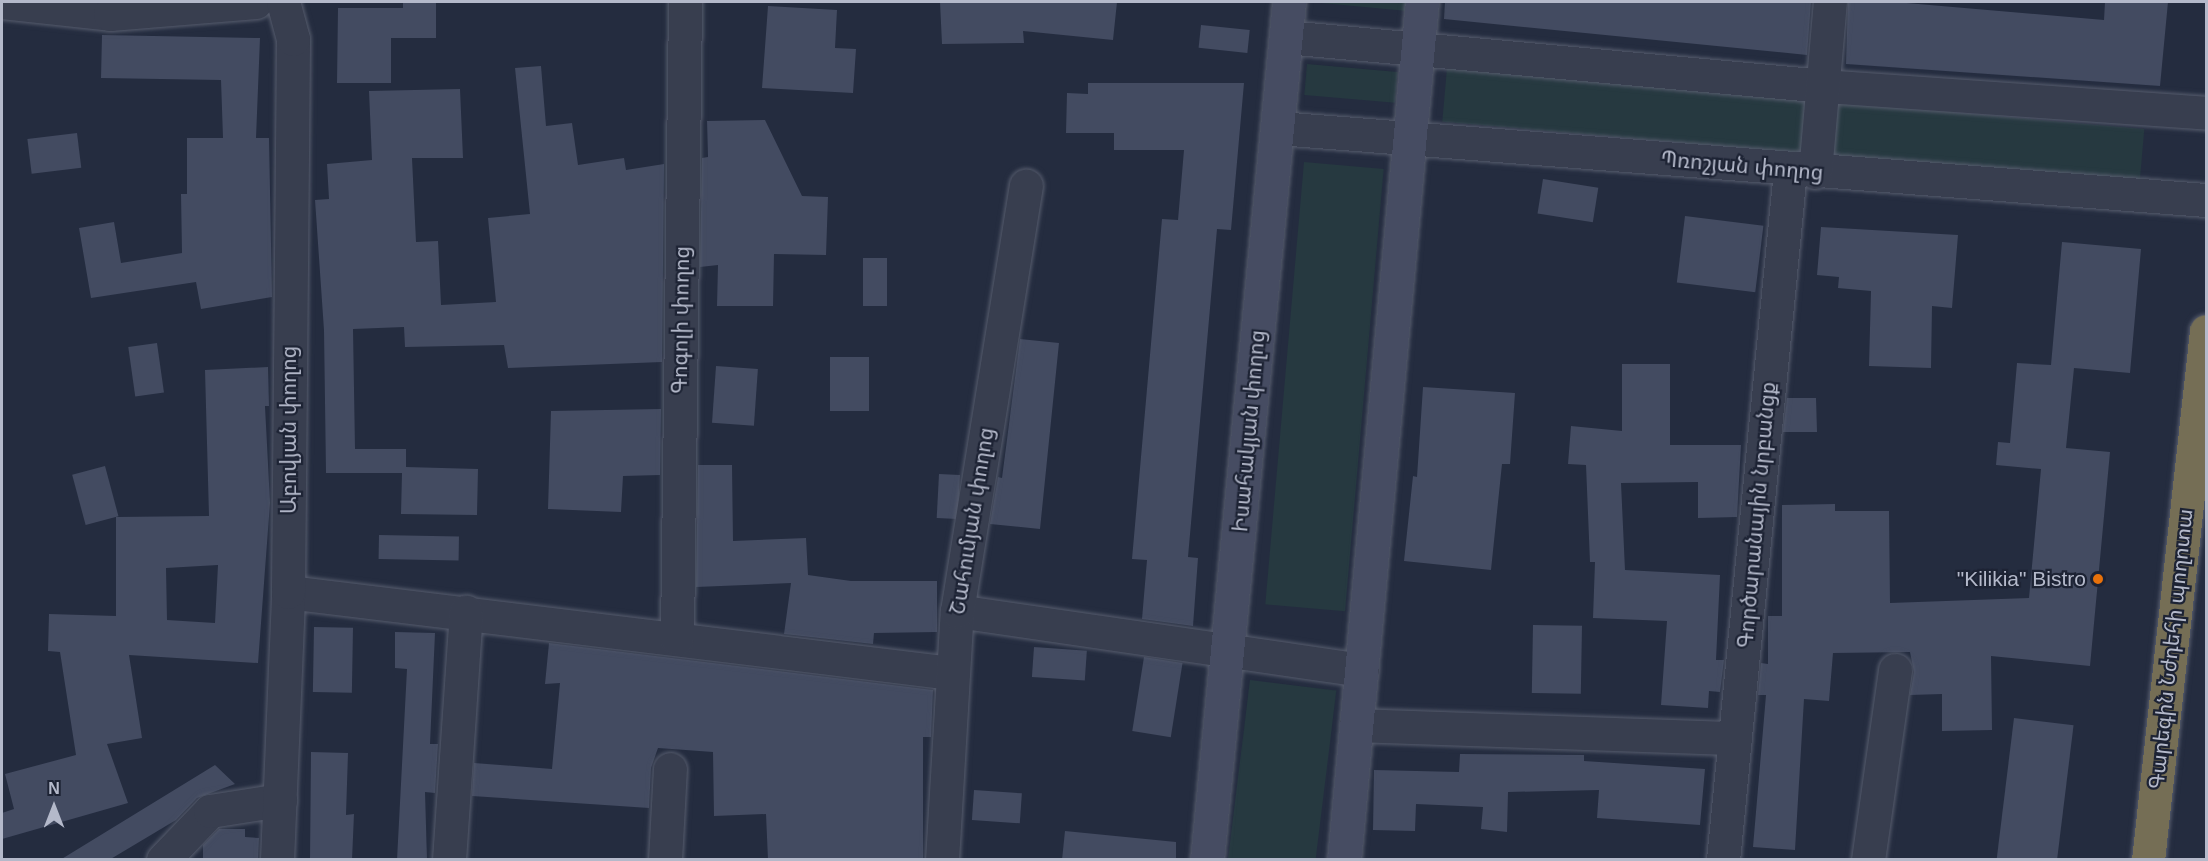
<!DOCTYPE html>
<meta charset="utf-8">
<style>
body{margin:0}
#map{position:relative;width:2208px;height:861px;overflow:hidden;background:#242c3f;font-family:Helvetica,"Noto Sans Armenian",sans-serif}
div>[style]{position:absolute}
[style*='--x']{left:calc(var(--x)*1px);top:calc(var(--y)*1px);width:calc(var(--w)*1px);rotate:calc(var(--a)*1deg)}
.green>*{inset:0;background:#263940;transform-origin:0 0}
.building>*{inset:0;background:#434b61;transform-origin:0 0}
.roads{filter:drop-shadow(0 0 2px #565c6d) drop-shadow(0 0 2px #565c6d)}
.street>*{height:33px;margin:-16.5px;padding:0 16.5px;transform-origin:16.5px;border-radius:16.5px;background:#383e4f}
.secondary>*{height:33px;margin:-16.5px;padding:0 16.5px;transform-origin:16.5px;border-radius:16.5px;background:#464c62}
.highway>*{height:33px;margin:-16.5px;padding:0 16.5px;transform-origin:16.5px;border-radius:16.5px;background:#756e55}
.dots>*{width:16px;height:16px;translate:-50% -50%;box-sizing:border-box;border:3px solid #1d2334;border-radius:50%}
span{translate:-50% -50%;white-space:nowrap;text-align:center;line-height:1.15;-webkit-text-stroke:4.5px #1d2334;paint-order:stroke}
.street-label{font-size:21px;color:#b4b9ca}
.poi-label{font-size:21px;color:#b4b9ca}
.right{translate:-100% -50%;text-align:right}
.frame{position:absolute;inset:0;border:3px solid #b4b9ca;pointer-events:none}
.north{position:absolute;left:24px;top:777px;width:60px;height:60px;-webkit-text-stroke:4px #1d2334;paint-order:stroke;rotate:0deg;font-size:16px;font-weight:700;line-height:24px;text-align:center;color:#b4b9ca}
.north::after{content:'';display:block;margin:auto;width:21px;height:27px;background:#b4b9ca;clip-path:polygon(50% 0,100% 100%,50% 72%,0 100%)}
</style>
<div id="map">
<div class="green">
<i style="clip-path:polygon(1311px 2px,1408px 2px,1407px 11px)"></i>
<i style="left:1307px;top:64px;width:91px;height:31px;rotate:5deg"></i>
<i style="left:1447px;top:68px;width:700px;height:54px;rotate:5deg"></i>
<i style="left:1304px;top:162px;width:80px;height:444px;rotate:5deg"></i>
<i style="left:1250px;top:680px;width:87px;height:180px;rotate:7deg"></i>
</div>
<div class="building">
<i style="clip-path:polygon(403px 2px,436px 2px,436px 38px,391px 38px,391px 83px,337px 83px,338px 8px,403px 8px)"></i>
<i style="clip-path:polygon(940px 2px,1117px 2px,1113px 40px,1023px 31px,1024px 43px,942px 44px)"></i>
<i style="clip-path:polygon(1445px 2px,1811px 2px,1807px 55px,1444px 19px)"></i>
<i style="clip-path:polygon(1848px 2px,1895px 2px,2104px 20px,2105px 2px,2168px 2px,2160px 86px,1846px 64px)"></i>
<i style="clip-path:polygon(768px 6px,837px 10px,835px 48px,856px 49px,853px 93px,762px 88px)"></i>
<i style="left:1201px;top:25px;width:49px;height:23px;rotate:6deg"></i>
<i style="clip-path:polygon(102px 35px,260px 38px,256px 138px,269px 138px,272px 297px,201px 309px,196px 282px,91px 298px,79px 228px,114px 222px,121px 263px,182px 253px,181px 194px,187px 194px,187px 138px,223px 138px,221px 80px,101px 78px)"></i>
<i style="clip-path:polygon(541px 66px,546px 126px,572px 123px,578px 165px,624px 158px,626px 170px,664px 164px,662px 362px,508px 368px,504px 345px,405px 347px,404px 327px,353px 329px,355px 449px,406px 449px,406px 467px,478px 469px,477px 515px,401px 514px,402px 473px,326px 473px,324px 330px,315px 200px,329px 199px,327px 164px,372px 160px,369px 91px,460px 89px,463px 158px,412px 158px,416px 242px,438px 241px,441px 305px,496px 302px,488px 218px,530px 214px,515px 68px)"></i>
<i style="clip-path:polygon(1088px 83px,1244px 83px,1231px 230px,1217px 229px,1188px 557px,1198px 558px,1193px 626px,1142px 619px,1147px 560px,1132px 559px,1162px 219px,1178px 220px,1184px 150px,1114px 150px,1114px 133px,1066px 133px,1067px 93px,1088px 94px)"></i>
<i style="clip-path:polygon(765px 120px,802px 196px,828px 197px,826px 255px,774px 254px,773px 306px,717px 306px,718px 265px,700px 267px,702px 158px,708px 157px,707px 121px)"></i>
<i style="left:77px;top:133px;width:35px;height:50px;rotate:83deg"></i>
<i style="left:1543px;top:179px;width:56px;height:35px;rotate:9deg"></i>
<i style="left:1685px;top:216px;width:79px;height:67px;rotate:7deg"></i>
<i style="clip-path:polygon(1821px 227px,1958px 235px,1952px 308px,1932px 306px,1931px 368px,1869px 366px,1871px 291px,1838px 288px,1839px 277px,1817px 275px)"></i>
<i style="clip-path:polygon(2062px 242px,2141px 249px,2130px 373px,2074px 368px,2066px 448px,2110px 452px,2090px 666px,1991px 656px,1992px 730px,1942px 731px,1942px 694px,1910px 695px,1914px 672px,1910px 652px,1833px 653px,1829px 701px,1804px 699px,1795px 850px,1753px 847px,1766px 695px,1758px 695px,1761px 663px,1768px 664px,1768px 616px,1782px 616px,1782px 505px,1835px 504px,1835px 511px,1889px 511px,1890px 603px,2029px 598px,2041px 469px,1996px 465px,1998px 442px,2010px 443px,2017px 363px,2051px 365px)"></i>
<i style="left:863px;top:258px;width:24px;height:48px"></i>
<i style="clip-path:polygon(1020px 339px,1059px 343px,1040px 529px,990px 524px,998px 477px,1002px 478px)"></i>
<i style="left:157px;top:343px;width:50px;height:29px;rotate:82deg"></i>
<i style="left:830px;top:357px;width:39px;height:54px"></i>
<i style="clip-path:polygon(1622px 364px,1670px 364px,1670px 445px,1741px 445px,1737px 517px,1698px 518px,1698px 482px,1621px 483px,1625px 570px,1720px 575px,1716px 660px,1724px 660px,1720px 692px,1709px 691px,1708px 708px,1661px 705px,1667px 621px,1593px 618px,1595px 562px,1590px 562px,1586px 465px,1568px 464px,1571px 426px,1622px 431px)"></i>
<i style="left:716px;top:366px;width:42px;height:57px;rotate:4deg"></i>
<i style="clip-path:polygon(evenodd,268px 367px,269px 406px,265px 406px,270px 503px,258px 663px,129px 655px,142px 738px,107px 744px,128px 803px,2px 839px,2px 813px,14px 809px,5px 774px,76px 755px,60px 652px,48px 651px,49px 614px,116px 616px,116px 517px,209px 516px,205px 370px,268px 367px,218px 565px,215px 623px,167px 620px,166px 568px,218px 565px)"></i>
<i style="clip-path:polygon(1423px 387px,1515px 393px,1510px 464px,1502px 464px,1491px 570px,1404px 561px,1413px 476px,1417px 477px)"></i>
<i style="clip-path:polygon(1787px 398px,1816px 398px,1817px 432px,1783px 432px)"></i>
<i style="clip-path:polygon(661px 409px,660px 475px,623px 476px,621px 512px,548px 509px,551px 411px)"></i>
<i style="clip-path:polygon(698px 465px,732px 465px,733px 541px,806px 538px,808px 575px,851px 581px,937px 581px,937px 632px,874px 633px,873px 644px,784px 634px,791px 583px,696px 587px)"></i>
<i style="left:105px;top:466px;width:52px;height:34px;rotate:75deg"></i>
<i style="left:939px;top:474px;width:21px;height:44px;rotate:3deg"></i>
<i style="left:379px;top:535px;width:80px;height:24px;rotate:1deg"></i>
<i style="left:1533px;top:625px;width:49px;height:68px;rotate:1deg"></i>
<i style="left:314px;top:627px;width:39px;height:65px;rotate:1deg"></i>
<i style="clip-path:polygon(395px 632px,435px 633px,430px 744px,438px 744px,435px 793px,425px 792px,427px 860px,397px 860px,407px 669px,395px 668px)"></i>
<i style="clip-path:polygon(549px 643px,933px 690px,931px 737px,923px 737px,923px 859px,768px 860px,766px 814px,714px 816px,713px 752px,658px 748px,651px 768px,649px 808px,472px 796px,474px 763px,552px 769px,560px 683px,545px 684px)"></i>
<i style="left:1034px;top:647px;width:53px;height:30px;rotate:4deg"></i>
<i style="left:1144px;top:657px;width:39px;height:75px;rotate:9deg"></i>
<i style="left:2014px;top:718px;width:60px;height:143px;rotate:7deg"></i>
<i style="clip-path:polygon(311px 752px,348px 753px,346px 815px,354px 814px,352px 860px,310px 860px)"></i>
<i style="clip-path:polygon(1460px 754px,1584px 755px,1584px 761px,1705px 769px,1700px 825px,1597px 818px,1599px 790px,1508px 792px,1507px 832px,1481px 829px,1483px 807px,1416px 804px,1415px 831px,1373px 830px,1374px 770px,1459px 772px)"></i>
<i style="clip-path:polygon(215px 765px,235px 784px,197px 798px,176px 820px,109px 860px,60px 860px)"></i>
<i style="left:974px;top:790px;width:48px;height:30px;rotate:4deg"></i>
<i style="clip-path:polygon(219px 829px,245px 829px,245px 837px,259px 838px,258px 860px,203px 860px,203px 845px)"></i>
<i style="clip-path:polygon(1065px 831px,1176px 842px,1176px 860px,1062px 860px)"></i>
</div>
<div class="roads">
<div class="street">
<i style="--x:2;--y:2;--w:109;--a:6.3"></i>
<i style="--x:110;--y:14;--w:146;--a:-4.7"></i>
<i style="--x:1286;--y:37;--w:540;--a:5.2"></i>
<i style="--x:1824;--y:86;--w:383;--a:4"></i>
<i style="--x:1278;--y:128;--w:931;--a:4.44"></i>
<i style="--x:1815;--y:172;--w:171;--a:-85"></i>
<i style="--x:288;--y:592;--w:669;--a:6.96"></i>
<i style="--x:957;--y:611;--w:409;--a:8.3"></i>
<i style="--x:677;--y:638;--w:636;--a:-89.28"></i>
<i style="--x:1356;--y:725;--w:379;--a:2"></i>
<i style="--x:163;--y:860;--w:68;--a:-46.2"></i>
<i style="--x:210;--y:811;--w:71;--a:-8.9"></i>
<i style="--x:277;--y:860;--w:268;--a:-87.6"></i>
<i style="--x:288;--y:592;--w:553;--a:-89.48"></i>
<i style="--x:293;--y:39;--w:38;--a:-105"></i>
<i style="--x:449;--y:860;--w:249;--a:-86.1"></i>
<i style="--x:665;--y:860;--w:91;--a:-86.9"></i>
<i style="--x:942;--y:860;--w:249;--a:-86.6"></i>
<i style="--x:957;--y:611;--w:431;--a:-80.8"></i>
<i style="--x:1723;--y:860;--w:693;--a:-84.45"></i>
<i style="--x:1868;--y:860;--w:192;--a:-81.9"></i>
</div>
<div class="secondary">
<i style="--x:1207;--y:860;--w:862;--a:-84.54"></i>
<i style="--x:1344;--y:860;--w:862;--a:-84.81"></i>
</div>
<div class="highway">
<i style="--x:2148;--y:860;--w:532;--a:-83.74"></i>
</div>
</div>
<div class="dots">
<i style="left:2098px;top:579px;background:#e8710a"></i>
</div>
<div class="street-label">
<span style="left:1742px;top:166px;rotate:5deg">Պռոշյան փողոց</span>
<span style="left:681px;top:320px;rotate:-89deg">Գոգոլի փողոց</span>
<span style="left:289px;top:430px;rotate:-90deg">Աբովյան փողոց</span>
<span style="left:1249px;top:431px;rotate:-85deg">Իսահակյան փողոց</span>
<span style="left:1757px;top:515px;rotate:-85deg">Գործարանային նրբանցք</span>
<span style="left:972px;top:521px;rotate:-81deg">Շահումյան փողոց</span>
<span style="left:2171px;top:649px;rotate:-84deg">Գարեգին Նժդեհի պողոտա</span>
</div>
<div class="poi-label">
<span class="right" style="left:2086px;top:579px">"Kilikia" Bistro</span>
</div>
<div class="frame"></div>
<div class="north">N</div>
</div>
